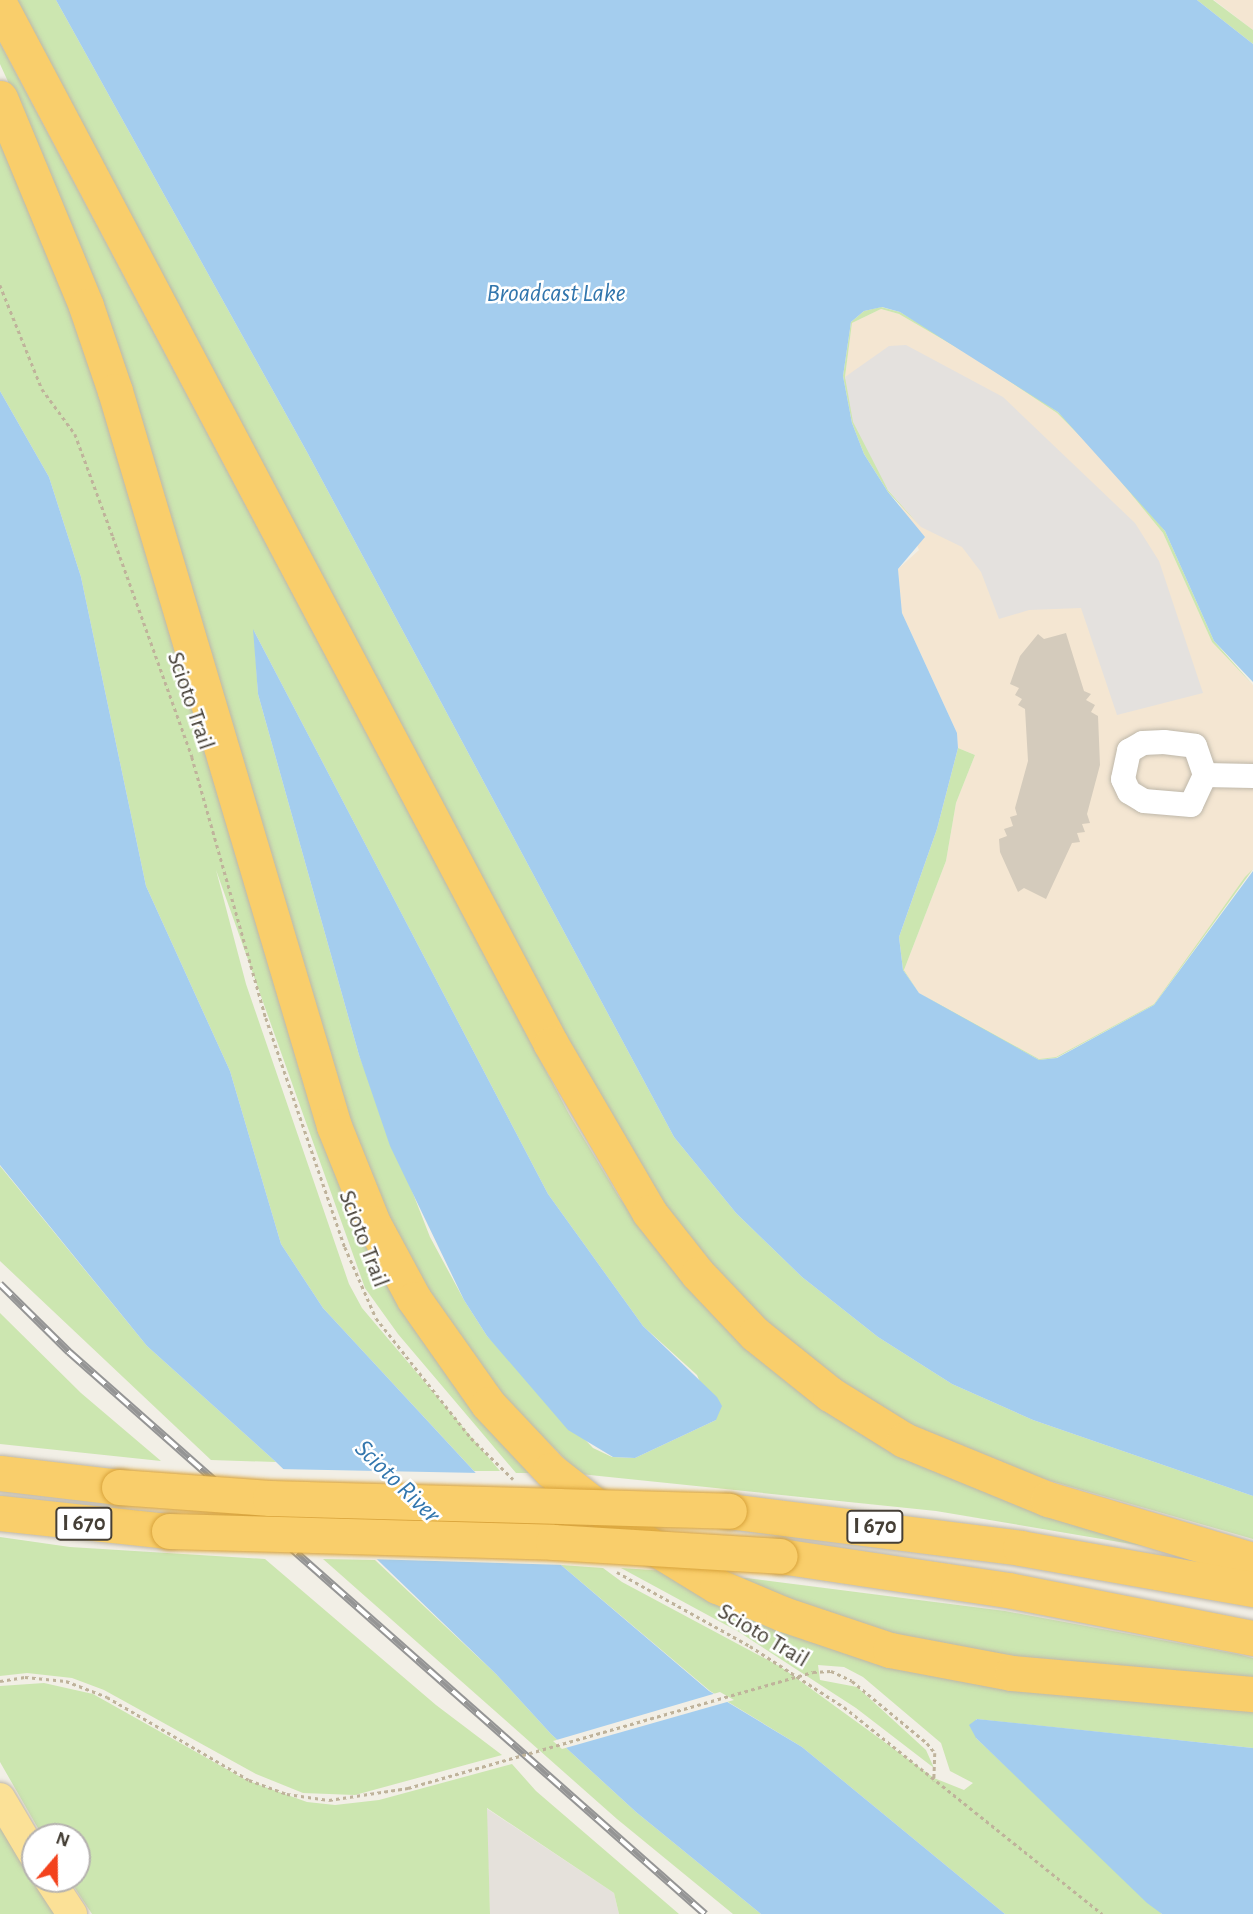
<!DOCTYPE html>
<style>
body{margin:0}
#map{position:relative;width:1253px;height:1914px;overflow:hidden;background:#f2efe6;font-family:"Alegreya Sans",sans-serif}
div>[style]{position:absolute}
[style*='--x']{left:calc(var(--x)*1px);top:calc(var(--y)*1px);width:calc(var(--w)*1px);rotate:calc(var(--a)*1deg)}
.commercial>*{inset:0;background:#f4e6d2}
.industrial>*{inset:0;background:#e5e1db}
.green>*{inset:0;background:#cce6b0}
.parking>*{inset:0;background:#e4e1de}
.water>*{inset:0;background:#a4cdee}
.pier>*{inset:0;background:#f2efe6}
.building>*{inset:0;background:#d4cbbc}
.path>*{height:2.5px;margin-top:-1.25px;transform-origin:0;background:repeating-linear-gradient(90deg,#bfb39b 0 3.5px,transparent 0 7px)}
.roads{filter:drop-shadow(0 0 2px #beb7a9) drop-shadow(0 0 2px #beb7a9)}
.minor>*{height:24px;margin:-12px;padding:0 12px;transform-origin:12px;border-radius:12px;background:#fff}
.major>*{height:30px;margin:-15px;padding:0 15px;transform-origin:15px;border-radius:15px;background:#fbe197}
.highway>*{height:35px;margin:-17.5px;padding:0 17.5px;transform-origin:17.5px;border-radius:17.5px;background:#f9ce6b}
.rail>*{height:8px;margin-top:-4px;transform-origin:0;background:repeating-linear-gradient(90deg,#fff 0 16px,#959595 0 32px);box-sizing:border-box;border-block:2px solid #959595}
.path-bridge>*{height:2.5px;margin-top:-1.25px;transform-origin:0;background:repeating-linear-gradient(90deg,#bfb39b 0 3.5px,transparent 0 7px)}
.bridges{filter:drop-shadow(0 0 2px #d8a33b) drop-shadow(0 0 2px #d8a33b)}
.highway-bridge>*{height:35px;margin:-17.5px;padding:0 17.5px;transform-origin:17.5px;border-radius:17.5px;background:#f9ce6b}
span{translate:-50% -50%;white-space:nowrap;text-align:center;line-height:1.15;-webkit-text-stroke:5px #fff;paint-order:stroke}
.shield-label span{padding:2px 5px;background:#fff;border:2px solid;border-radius:5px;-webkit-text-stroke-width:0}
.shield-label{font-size:23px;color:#453f36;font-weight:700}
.street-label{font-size:24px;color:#453f36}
.water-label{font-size:26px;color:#3276ad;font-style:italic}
.north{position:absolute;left:21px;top:1823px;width:70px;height:70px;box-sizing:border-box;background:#fff;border:2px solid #b5b2af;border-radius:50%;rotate:20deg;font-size:19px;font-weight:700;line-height:28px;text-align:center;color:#453f36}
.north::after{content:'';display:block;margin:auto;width:24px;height:32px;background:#f3431d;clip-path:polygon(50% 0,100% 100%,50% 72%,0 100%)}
</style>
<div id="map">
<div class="commercial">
<i style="clip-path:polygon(1214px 0,1253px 0,1253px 30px)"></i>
<i style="clip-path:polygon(881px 309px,899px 314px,973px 357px,1057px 413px,1100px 456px,1163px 533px,1212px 642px,1253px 685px,1253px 869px,1154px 1004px,1056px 1057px,1039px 1059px,919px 993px,904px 970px,946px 861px,956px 803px,975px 755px,958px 748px,957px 733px,902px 613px,898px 569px,919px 550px,845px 377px,852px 323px)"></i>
</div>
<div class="industrial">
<i style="clip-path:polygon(486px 1808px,614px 1893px,619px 1914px,490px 1914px)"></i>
</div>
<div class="green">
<i style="clip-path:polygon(11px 0,56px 0,307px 452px,674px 1137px,736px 1213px,802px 1277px,878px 1337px,952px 1384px,1033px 1420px,1253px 1496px,1253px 1539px,1037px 1477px,917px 1428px,827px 1373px,726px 1288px,605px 1123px)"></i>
<i style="clip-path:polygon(1197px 0,1213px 0,1253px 30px,1253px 44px)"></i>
<i style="clip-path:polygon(evenodd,0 43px,569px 1114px,619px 1197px,671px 1266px,771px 1365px,1149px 1547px,936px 1511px,580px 1474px,500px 1394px,422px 1287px,370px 1181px,35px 141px,0 64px,0 43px,254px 631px,548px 1194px,643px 1326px,697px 1375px,716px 1420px,635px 1458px,612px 1457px,593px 1448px,487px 1336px,464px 1300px,430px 1237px,359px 1055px,258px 694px,254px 631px)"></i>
<i style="clip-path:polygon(0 131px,88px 356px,320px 1132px,537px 1473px,516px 1473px,398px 1334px,365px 1288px,216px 870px,246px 984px,349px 1284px,362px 1308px,500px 1471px,474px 1471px,323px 1308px,281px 1244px,230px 1071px,146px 886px,81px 577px,49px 477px,0 391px)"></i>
<i style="clip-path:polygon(881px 307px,900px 312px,974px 355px,1058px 412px,1101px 455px,1165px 531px,1214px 641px,1253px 685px,1212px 642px,1163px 533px,1100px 456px,1057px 413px,973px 357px,899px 314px,881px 309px,852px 323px,845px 377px,888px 490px,921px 527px,925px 537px,919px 550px,925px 537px,921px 527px,888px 492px,864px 454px,852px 423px,843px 376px,851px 322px,864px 311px)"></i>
<i style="clip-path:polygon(958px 748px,975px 755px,956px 803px,946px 861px,904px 970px,919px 993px,1039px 1059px,1056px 1057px,1154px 1004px,1245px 877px,1253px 869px,1154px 1005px,1056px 1058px,1039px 1060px,988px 1033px,919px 993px,903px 970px,899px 937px,937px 829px)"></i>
<i style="clip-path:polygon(0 1166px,147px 1346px,276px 1462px,211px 1460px,0 1261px)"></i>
<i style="clip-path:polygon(0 1313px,81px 1393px,161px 1461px,0 1444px)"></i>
<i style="clip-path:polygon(0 1537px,70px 1547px,265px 1559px,436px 1705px,502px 1755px,355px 1795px,303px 1793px,256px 1774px,104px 1690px,72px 1678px,27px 1673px,0 1676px)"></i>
<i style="clip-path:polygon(323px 1559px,375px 1560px,496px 1674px,551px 1734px,636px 1812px,761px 1914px,733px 1914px,617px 1819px)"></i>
<i style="clip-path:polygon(561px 1565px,603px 1568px,622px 1582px,781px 1667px,934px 1778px,964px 1790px,973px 1783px,950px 1771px,941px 1743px,863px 1677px,844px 1667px,818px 1665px,820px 1680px,857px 1687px,926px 1750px,934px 1768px,856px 1708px,739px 1632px,621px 1568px,666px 1571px,888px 1667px,1069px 1695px,1253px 1711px,1253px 1748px,976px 1719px,976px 1738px,1162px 1914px,1005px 1914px,802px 1747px,710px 1691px)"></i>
<i style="clip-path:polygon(746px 1578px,1005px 1611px,1237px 1654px,1253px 1658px,1253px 1681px,1080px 1667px,894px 1639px,735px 1579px)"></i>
<i style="clip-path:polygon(44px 1683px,93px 1694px,246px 1780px,307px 1802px,335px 1805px,379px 1800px,512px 1764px,536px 1791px,679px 1914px,619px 1914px,614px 1893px,487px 1808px,490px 1914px,92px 1914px,69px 1879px,77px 1879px,77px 1837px,43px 1837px,0 1762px,0 1686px)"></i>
<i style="clip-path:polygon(0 1817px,35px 1878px,59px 1914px,0 1914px)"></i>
</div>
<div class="parking">
<i style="clip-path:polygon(906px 345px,1003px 397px,1135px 523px,1159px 561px,1203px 693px,1117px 715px,1081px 608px,1029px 610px,999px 619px,981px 572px,962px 547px,921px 527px,888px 490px,853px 422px,845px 377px,889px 346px)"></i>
</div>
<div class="water">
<i style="clip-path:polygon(56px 0,1197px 0,1253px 44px,1253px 682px,1214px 641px,1165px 531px,1058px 412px,900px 312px,882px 307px,864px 311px,851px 322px,843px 376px,852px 423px,864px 454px,888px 492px,925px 537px,898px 569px,902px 613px,957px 733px,958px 748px,937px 829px,899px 937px,903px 970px,919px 993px,1039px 1060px,1057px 1058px,1154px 1005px,1253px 871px,1253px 1496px,1033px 1420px,952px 1384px,878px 1337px,802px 1277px,736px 1213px,674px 1137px,307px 452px)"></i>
<i style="clip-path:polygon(0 391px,49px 477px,81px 577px,146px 886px,230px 1071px,281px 1244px,323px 1308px,561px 1565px,709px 1691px,802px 1747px,1005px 1914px,761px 1914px,636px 1812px,551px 1734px,496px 1674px,276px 1462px,147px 1346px,0 1165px)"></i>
<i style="clip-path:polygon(253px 629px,548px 1194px,643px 1326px,717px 1397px,722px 1406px,716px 1420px,635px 1458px,613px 1457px,568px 1430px,487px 1336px,464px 1300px,390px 1146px,359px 1055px,258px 694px)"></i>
<i style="clip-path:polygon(977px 1719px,1253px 1748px,1253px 1914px,1162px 1914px,1147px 1903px,976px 1738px,969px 1725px)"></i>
</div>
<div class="pier">
<i style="clip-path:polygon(277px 1469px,480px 1473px,566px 1565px,368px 1559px)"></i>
<i style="clip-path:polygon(720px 1692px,734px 1700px,562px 1749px,553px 1741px)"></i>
</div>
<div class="building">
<i style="clip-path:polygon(1066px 633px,1084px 691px,1091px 694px,1086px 700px,1095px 705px,1091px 712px,1098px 716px,1100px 765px,1087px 814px,1090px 823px,1082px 824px,1085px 832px,1077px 833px,1080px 842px,1072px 843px,1046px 899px,1024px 888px,1018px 892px,1000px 852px,999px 839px,1007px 836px,1004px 829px,1013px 826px,1010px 817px,1017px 815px,1015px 808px,1028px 761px,1025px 709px,1018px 705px,1022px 699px,1015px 695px,1019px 688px,1010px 684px,1020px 656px,1038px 634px,1044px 639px)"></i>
</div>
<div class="path">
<i style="--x:0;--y:285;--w:112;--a:68"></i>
<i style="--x:42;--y:389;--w:56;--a:53.7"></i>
<i style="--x:75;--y:434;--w:110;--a:69.7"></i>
<i style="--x:113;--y:537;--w:234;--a:70.2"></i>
<i style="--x:192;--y:757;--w:271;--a:74.2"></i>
<i style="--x:266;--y:1018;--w:242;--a:71"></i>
<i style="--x:345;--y:1247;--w:77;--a:66.4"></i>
<i style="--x:376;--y:1318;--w:153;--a:51.6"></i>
<i style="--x:471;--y:1438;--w:59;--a:44.3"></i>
<i style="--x:617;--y:1572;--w:152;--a:29.1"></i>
<i style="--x:750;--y:1646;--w:112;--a:33"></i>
<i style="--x:844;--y:1707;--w:331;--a:38.7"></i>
<i style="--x:831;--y:1671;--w:23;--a:25"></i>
<i style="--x:852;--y:1681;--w:97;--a:39.6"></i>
<i style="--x:927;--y:1743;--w:13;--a:51"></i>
<i style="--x:935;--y:1753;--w:28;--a:92"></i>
<i style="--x:0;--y:1681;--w:25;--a:-9"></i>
<i style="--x:25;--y:1677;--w:41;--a:5.6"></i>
<i style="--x:66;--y:1681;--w:44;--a:21.3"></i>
<i style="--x:107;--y:1697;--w:164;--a:30.3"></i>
<i style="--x:249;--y:1780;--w:40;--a:20.2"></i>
<i style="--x:287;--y:1794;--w:42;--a:8.1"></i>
<i style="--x:329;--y:1800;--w:80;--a:-8.6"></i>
</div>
<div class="roads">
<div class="minor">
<i style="--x:1164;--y:742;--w:31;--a:7"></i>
<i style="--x:1195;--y:746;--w:31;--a:71"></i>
<i style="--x:1205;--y:775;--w:33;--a:115"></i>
<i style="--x:1191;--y:805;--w:47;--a:-175.1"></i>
<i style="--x:1144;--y:801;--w:17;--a:-149"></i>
<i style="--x:1129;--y:792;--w:14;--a:-115"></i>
<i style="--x:1123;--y:779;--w:29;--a:-78"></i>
<i style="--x:1129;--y:751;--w:16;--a:-30"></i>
<i style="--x:1143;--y:743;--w:21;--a:-3"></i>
<i style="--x:1205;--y:775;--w:48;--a:1.2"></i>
</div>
<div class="major">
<i style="--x:0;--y:1798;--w:69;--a:59.3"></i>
<i style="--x:49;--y:1879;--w:42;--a:56.7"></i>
</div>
<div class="highway">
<i style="--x:0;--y:5;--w:1176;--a:62.06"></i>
<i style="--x:551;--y:1044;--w:194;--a:59.7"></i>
<i style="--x:649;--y:1212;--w:79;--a:51.7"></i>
<i style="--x:698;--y:1274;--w:83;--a:46.5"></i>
<i style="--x:755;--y:1334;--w:96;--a:38.7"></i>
<i style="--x:830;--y:1394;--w:87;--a:31.9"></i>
<i style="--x:904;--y:1440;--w:156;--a:22.3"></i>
<i style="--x:1048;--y:1499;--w:214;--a:16.6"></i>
<i style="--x:0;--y:98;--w:225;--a:67.5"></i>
<i style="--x:86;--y:306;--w:90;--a:71.2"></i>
<i style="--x:115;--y:391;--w:767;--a:73.41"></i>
<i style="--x:334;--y:1126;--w:105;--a:68.1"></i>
<i style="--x:373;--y:1223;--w:86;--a:61.7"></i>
<i style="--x:414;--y:1299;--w:128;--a:54.8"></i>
<i style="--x:488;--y:1404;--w:91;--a:46.8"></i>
<i style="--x:550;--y:1470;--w:104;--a:38"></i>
<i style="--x:632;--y:1534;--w:100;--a:31.5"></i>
<i style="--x:717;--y:1586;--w:72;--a:23"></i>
<i style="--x:783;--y:1614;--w:113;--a:18.6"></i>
<i style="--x:890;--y:1650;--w:124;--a:10.7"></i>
<i style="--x:1012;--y:1673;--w:242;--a:5"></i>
<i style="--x:0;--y:1473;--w:120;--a:6.7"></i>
<i style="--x:729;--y:1511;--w:293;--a:7.2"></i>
<i style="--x:1020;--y:1548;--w:237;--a:10"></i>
<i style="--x:0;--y:1513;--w:170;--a:6.1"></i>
<i style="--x:780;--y:1556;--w:231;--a:8.5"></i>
<i style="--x:1008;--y:1590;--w:250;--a:11.1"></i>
</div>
</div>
<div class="rail">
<i style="--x:0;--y:1284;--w:97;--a:44.6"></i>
<i style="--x:69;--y:1352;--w:849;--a:41.47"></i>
</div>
<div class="path-bridge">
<i style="--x:408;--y:1788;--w:421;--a:-16"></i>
<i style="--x:813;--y:1672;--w:18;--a:-3"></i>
</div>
<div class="bridges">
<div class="highway-bridge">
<i style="--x:119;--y:1487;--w:151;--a:4.2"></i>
<i style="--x:270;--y:1498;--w:459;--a:1.6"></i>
<i style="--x:169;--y:1531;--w:384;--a:1.6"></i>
<i style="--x:553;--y:1542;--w:227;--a:3.5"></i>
</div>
</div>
<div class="shield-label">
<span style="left:84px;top:1524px">I 670</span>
<span style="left:875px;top:1527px">I 670</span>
</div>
<div class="street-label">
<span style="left:190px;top:701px;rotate:71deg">Scioto Trail</span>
<span style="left:363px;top:1239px;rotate:69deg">Scioto Trail</span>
<span style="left:763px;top:1636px;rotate:31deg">Scioto Trail</span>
</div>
<div class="water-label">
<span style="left:556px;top:294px">Broadcast Lake</span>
<span style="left:397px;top:1482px;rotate:44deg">Scioto River</span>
</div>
<div class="north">N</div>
</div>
